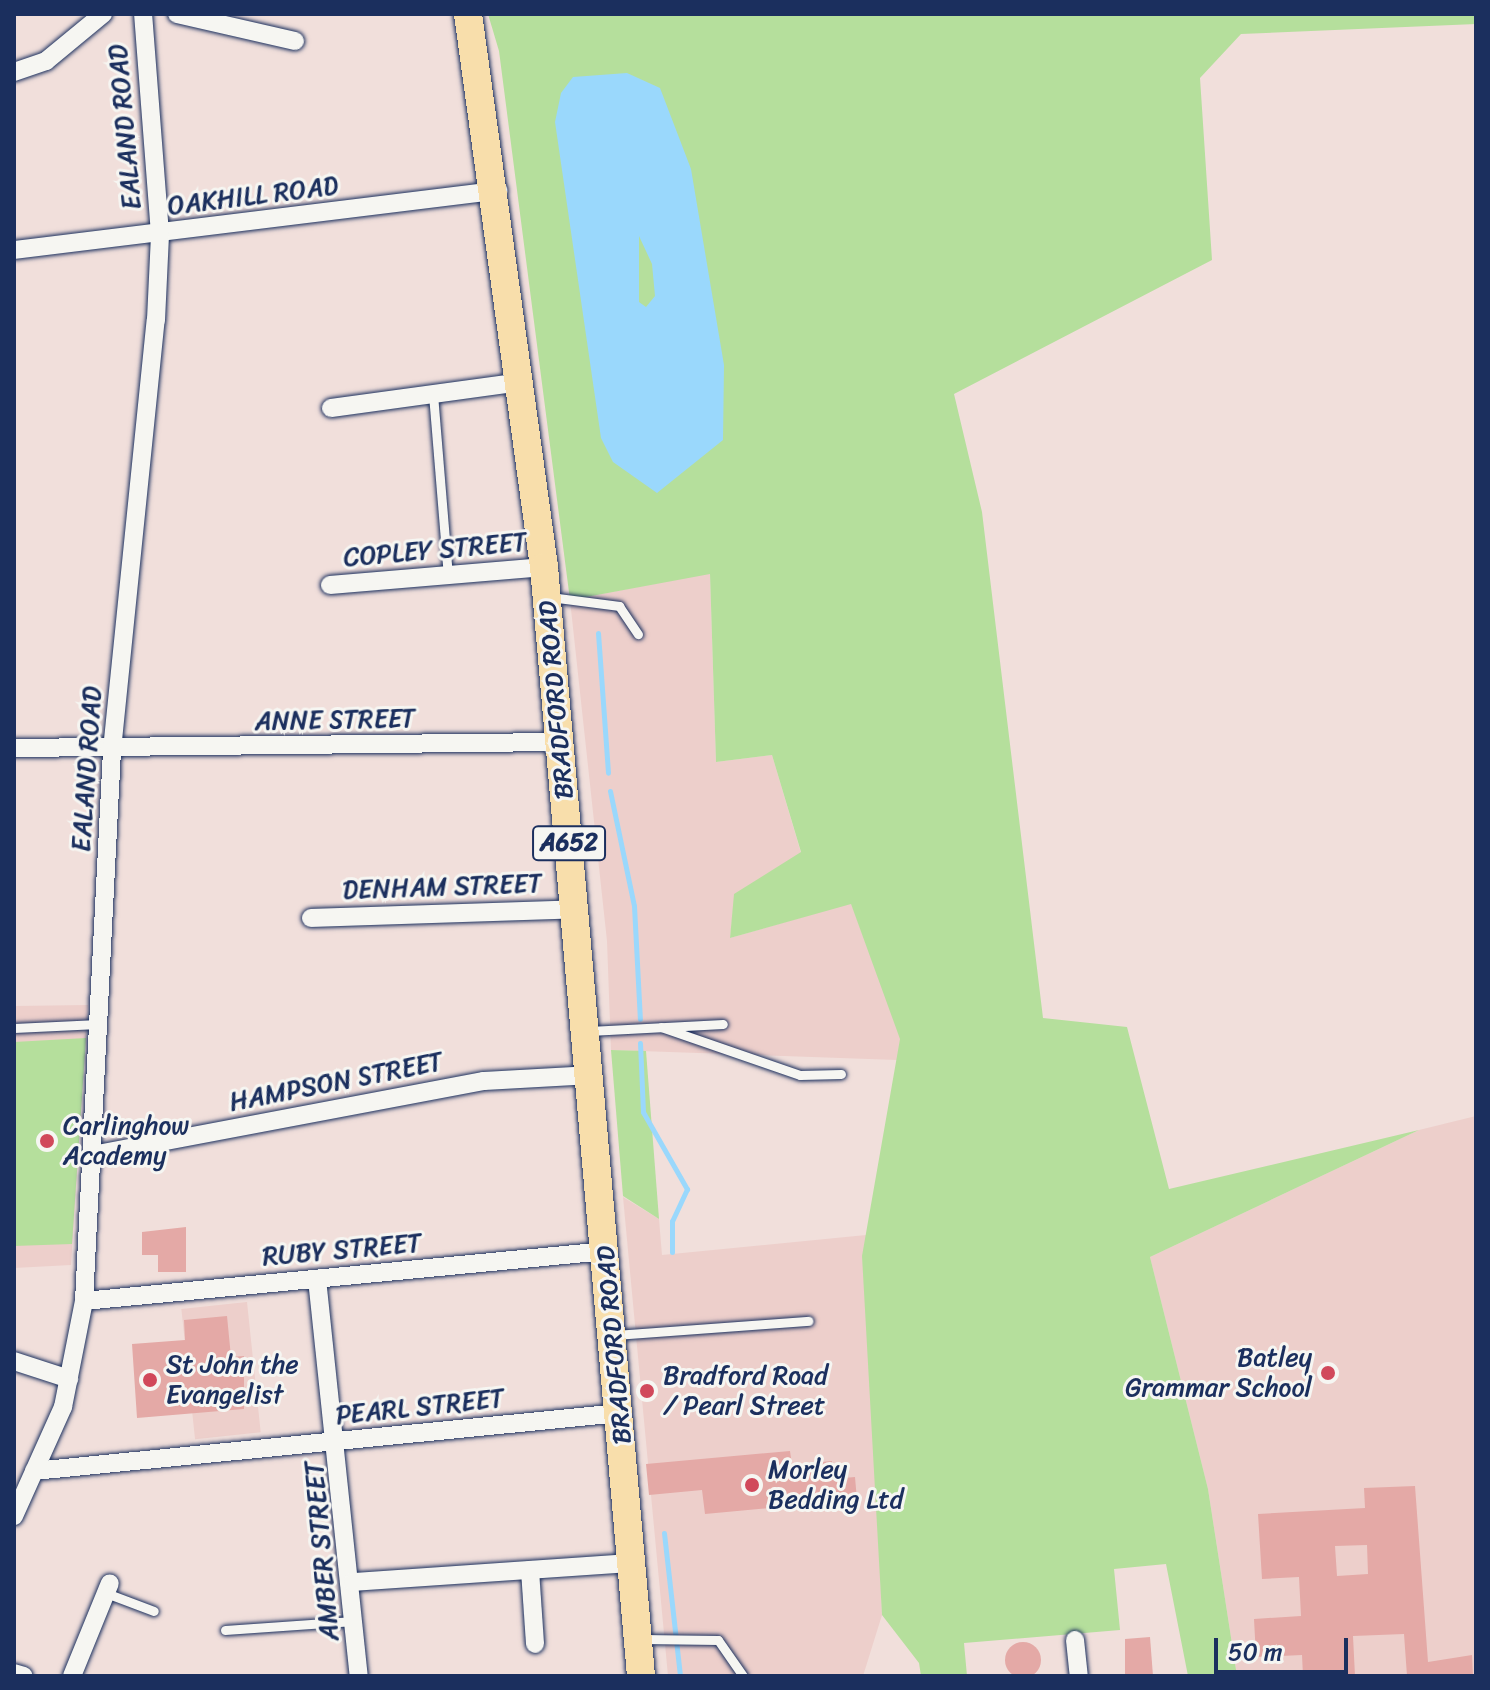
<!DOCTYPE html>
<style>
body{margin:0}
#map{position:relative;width:1490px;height:1690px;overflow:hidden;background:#f1dfdb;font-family:Sriracha,sans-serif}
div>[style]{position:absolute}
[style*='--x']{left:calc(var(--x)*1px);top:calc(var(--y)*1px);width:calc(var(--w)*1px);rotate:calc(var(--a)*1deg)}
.built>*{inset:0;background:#edcfcb;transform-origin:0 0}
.green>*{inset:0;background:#b5df9c}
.water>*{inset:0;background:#9ad8fc}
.stream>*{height:5px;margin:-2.5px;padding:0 2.5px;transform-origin:2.5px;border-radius:2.5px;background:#9ad8fc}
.building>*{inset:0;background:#e4a9a6}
.round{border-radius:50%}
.roads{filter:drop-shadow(0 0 2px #1b2f5e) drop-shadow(0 0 2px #1b2f5e)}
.lane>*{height:9px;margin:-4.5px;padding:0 4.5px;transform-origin:4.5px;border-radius:4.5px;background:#f6f6f2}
.street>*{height:18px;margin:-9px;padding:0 9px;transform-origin:9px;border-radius:9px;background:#f6f6f2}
.primary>*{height:28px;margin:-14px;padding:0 14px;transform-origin:14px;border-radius:14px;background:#f8deab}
.dots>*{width:22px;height:22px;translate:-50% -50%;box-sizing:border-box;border:4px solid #f6f6f2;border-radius:50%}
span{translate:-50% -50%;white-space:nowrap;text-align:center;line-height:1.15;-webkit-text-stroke:6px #f6f6f2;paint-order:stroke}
.shield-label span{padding:2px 6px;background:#f6f6f2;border:2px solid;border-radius:6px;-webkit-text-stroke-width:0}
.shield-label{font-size:24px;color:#1b2f5e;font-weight:700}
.street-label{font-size:26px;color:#1b2f5e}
.poi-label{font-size:26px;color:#1b2f5e}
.left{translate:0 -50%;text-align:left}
.right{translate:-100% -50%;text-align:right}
.frame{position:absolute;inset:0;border:16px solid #1b2f5e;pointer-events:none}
.scale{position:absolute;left:1214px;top:1638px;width:134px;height:36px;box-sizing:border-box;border:4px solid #1b2f5e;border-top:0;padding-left:10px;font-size:24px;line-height:28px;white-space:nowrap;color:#1b2f5e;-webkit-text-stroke:6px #f6f6f2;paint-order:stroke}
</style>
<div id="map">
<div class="built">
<i style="clip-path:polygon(710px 573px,716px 762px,772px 755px,801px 853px,735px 894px,730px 938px,851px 903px,901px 1039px,897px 1060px,611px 1050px,607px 941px,570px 600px)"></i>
<i style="clip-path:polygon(88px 1005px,71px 1265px,14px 1268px,14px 1006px)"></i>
<i style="clip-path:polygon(1476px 1116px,1476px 1676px,1237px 1676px,1208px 1489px,1150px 1257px,1419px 1130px)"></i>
<i style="clip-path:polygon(623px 1197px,659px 1219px,662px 1255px,866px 1235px,882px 1615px,863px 1676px,668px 1676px)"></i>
<i style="left:247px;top:1302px;width:131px;height:66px;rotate:84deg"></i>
</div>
<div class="green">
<i style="clip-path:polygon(488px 14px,1476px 14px,1476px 24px,1241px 34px,1200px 78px,1212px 260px,954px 394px,982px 512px,1043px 1018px,1127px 1027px,1169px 1189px,1419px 1130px,1150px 1257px,1208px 1489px,1237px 1676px,1188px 1676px,1166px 1564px,1114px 1569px,1120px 1630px,964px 1643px,967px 1676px,921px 1676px,919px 1663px,882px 1615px,862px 1256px,900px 1039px,851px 904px,730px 938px,734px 894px,801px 852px,772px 755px,716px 762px,710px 574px,570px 600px,499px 51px)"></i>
<i style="clip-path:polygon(86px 1038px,72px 1244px,14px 1246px,14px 1042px)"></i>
<i style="clip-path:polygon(611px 1050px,646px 1051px,659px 1219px,623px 1196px)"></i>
</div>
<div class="water">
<i style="clip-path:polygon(evenodd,627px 73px,660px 88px,691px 169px,724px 365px,723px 440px,657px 493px,613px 462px,601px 438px,555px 122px,561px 93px,573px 77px,627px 73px,639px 236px,652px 264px,655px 296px,646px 307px,639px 302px,639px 236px)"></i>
</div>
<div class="stream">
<i style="--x:598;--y:633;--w:140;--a:85.9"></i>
<i style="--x:610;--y:791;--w:117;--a:78.2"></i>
<i style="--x:634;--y:906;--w:113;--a:87"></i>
<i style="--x:640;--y:1043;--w:69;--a:87.5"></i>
<i style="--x:643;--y:1112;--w:89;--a:60.3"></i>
<i style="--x:687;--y:1189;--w:35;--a:115"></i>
<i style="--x:672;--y:1221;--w:31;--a:90"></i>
<i style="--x:664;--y:1533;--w:144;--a:83.6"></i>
</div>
<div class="building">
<i style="clip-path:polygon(186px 1227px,186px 1272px,158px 1272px,158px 1255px,142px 1255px,142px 1232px)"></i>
<i style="clip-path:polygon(227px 1316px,231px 1357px,244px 1356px,244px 1409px,137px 1418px,132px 1344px,185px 1340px,184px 1320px)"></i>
<i style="clip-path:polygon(790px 1451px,792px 1465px,832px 1461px,833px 1479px,855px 1477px,857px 1500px,705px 1514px,702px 1490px,649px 1495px,646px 1464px)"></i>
<i style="clip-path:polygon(evenodd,1415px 1486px,1428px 1662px,1472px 1655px,1473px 1676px,1407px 1676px,1404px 1634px,1353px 1636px,1355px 1676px,1303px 1676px,1302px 1655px,1256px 1657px,1254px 1619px,1301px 1616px,1299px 1577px,1262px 1579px,1258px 1514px,1365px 1508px,1364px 1488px,1415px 1486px,1367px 1545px,1368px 1574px,1337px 1576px,1335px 1546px,1367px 1545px)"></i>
<i style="clip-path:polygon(1150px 1637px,1153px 1676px,1125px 1676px,1125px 1639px)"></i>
<i class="round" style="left:1005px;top:1642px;width:36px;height:36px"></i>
</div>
<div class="roads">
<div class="lane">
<i style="--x:433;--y:394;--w:182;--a:85.3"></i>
<i style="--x:550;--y:597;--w:70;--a:7.4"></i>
<i style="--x:619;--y:606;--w:34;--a:56"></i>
<i style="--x:661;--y:1027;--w:147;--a:19.1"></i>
<i style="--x:800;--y:1075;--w:41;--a:-1.4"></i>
<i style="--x:14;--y:1028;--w:84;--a:-2.7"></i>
<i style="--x:589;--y:1031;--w:134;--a:-3"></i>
<i style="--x:616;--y:1335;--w:193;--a:-4.2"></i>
<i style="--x:106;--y:1593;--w:51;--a:20.6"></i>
<i style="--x:225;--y:1630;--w:129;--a:-4"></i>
<i style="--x:642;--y:1639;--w:76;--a:0.8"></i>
<i style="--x:718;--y:1640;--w:44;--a:55.2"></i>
</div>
<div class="street">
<i style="--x:177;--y:14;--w:121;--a:12.9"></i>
<i style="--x:14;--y:72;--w:34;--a:-19"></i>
<i style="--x:46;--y:61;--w:74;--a:-39.5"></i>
<i style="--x:14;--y:250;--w:488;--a:-7"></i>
<i style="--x:331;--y:408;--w:193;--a:-7.8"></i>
<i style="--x:330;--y:585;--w:215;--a:-4.8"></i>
<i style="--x:14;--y:748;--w:546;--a:-0.63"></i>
<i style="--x:311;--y:918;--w:265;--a:-1.9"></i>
<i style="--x:92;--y:1155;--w:399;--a:-10.7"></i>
<i style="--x:484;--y:1081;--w:108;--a:-3.2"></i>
<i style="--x:317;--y:1279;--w:399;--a:84"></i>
<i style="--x:84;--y:1301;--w:524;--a:-5.47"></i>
<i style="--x:14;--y:1361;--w:58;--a:18.1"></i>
<i style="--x:34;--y:1471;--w:589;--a:-5.65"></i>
<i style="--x:14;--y:1516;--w:120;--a:-65.8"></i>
<i style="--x:63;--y:1407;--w:108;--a:-78.8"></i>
<i style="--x:84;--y:1301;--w:552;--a:-87.09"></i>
<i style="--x:112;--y:750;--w:432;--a:-84.2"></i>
<i style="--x:156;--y:320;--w:86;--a:-87.3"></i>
<i style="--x:160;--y:234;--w:221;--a:-94.4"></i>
<i style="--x:530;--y:1570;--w:74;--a:86.1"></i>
<i style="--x:353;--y:1582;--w:280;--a:-3.9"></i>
<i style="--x:1075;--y:1640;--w:36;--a:84"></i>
<i style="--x:14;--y:1673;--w:10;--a:17"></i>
<i style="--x:72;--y:1676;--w:100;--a:-67.8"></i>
</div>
<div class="primary">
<i style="--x:468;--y:14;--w:558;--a:82.17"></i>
<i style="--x:544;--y:567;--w:1113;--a:85"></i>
</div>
</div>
<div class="dots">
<i style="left:47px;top:1141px;background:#d1495b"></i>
<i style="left:1328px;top:1373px;background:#d1495b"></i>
<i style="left:150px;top:1380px;background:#d1495b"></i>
<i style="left:647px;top:1391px;background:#d1495b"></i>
<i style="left:752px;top:1485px;background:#d1495b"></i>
</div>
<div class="shield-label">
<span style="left:569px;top:843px">A652</span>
</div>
<div class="street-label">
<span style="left:125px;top:127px;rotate:-95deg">EALAND ROAD</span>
<span style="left:253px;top:196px;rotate:-7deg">OAKHILL ROAD</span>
<span style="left:435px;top:550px;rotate:-5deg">COPLEY STREET</span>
<span style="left:556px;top:700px;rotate:-95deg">BRADFORD ROAD</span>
<span style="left:335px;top:720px;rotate:-1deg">ANNE STREET</span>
<span style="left:87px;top:769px;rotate:-86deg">EALAND ROAD</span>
<span style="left:442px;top:887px;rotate:-2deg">DENHAM STREET</span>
<span style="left:336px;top:1082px;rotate:-11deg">HAMPSON STREET</span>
<span style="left:342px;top:1250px;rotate:-5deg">RUBY STREET</span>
<span style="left:614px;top:1345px;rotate:-95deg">BRADFORD ROAD</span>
<span style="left:420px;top:1407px;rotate:-6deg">PEARL STREET</span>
<span style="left:322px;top:1551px;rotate:-95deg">AMBER STREET</span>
</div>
<div class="poi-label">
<span class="left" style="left:63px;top:1141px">Carlinghow<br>Academy</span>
<span class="right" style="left:1312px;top:1373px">Batley<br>Grammar School</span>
<span class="left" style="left:166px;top:1380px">St John the<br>Evangelist</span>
<span class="left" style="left:663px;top:1391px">Bradford Road<br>/ Pearl Street</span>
<span class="left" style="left:768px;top:1485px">Morley<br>Bedding Ltd</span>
</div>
<div class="frame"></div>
<div class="scale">50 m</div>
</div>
